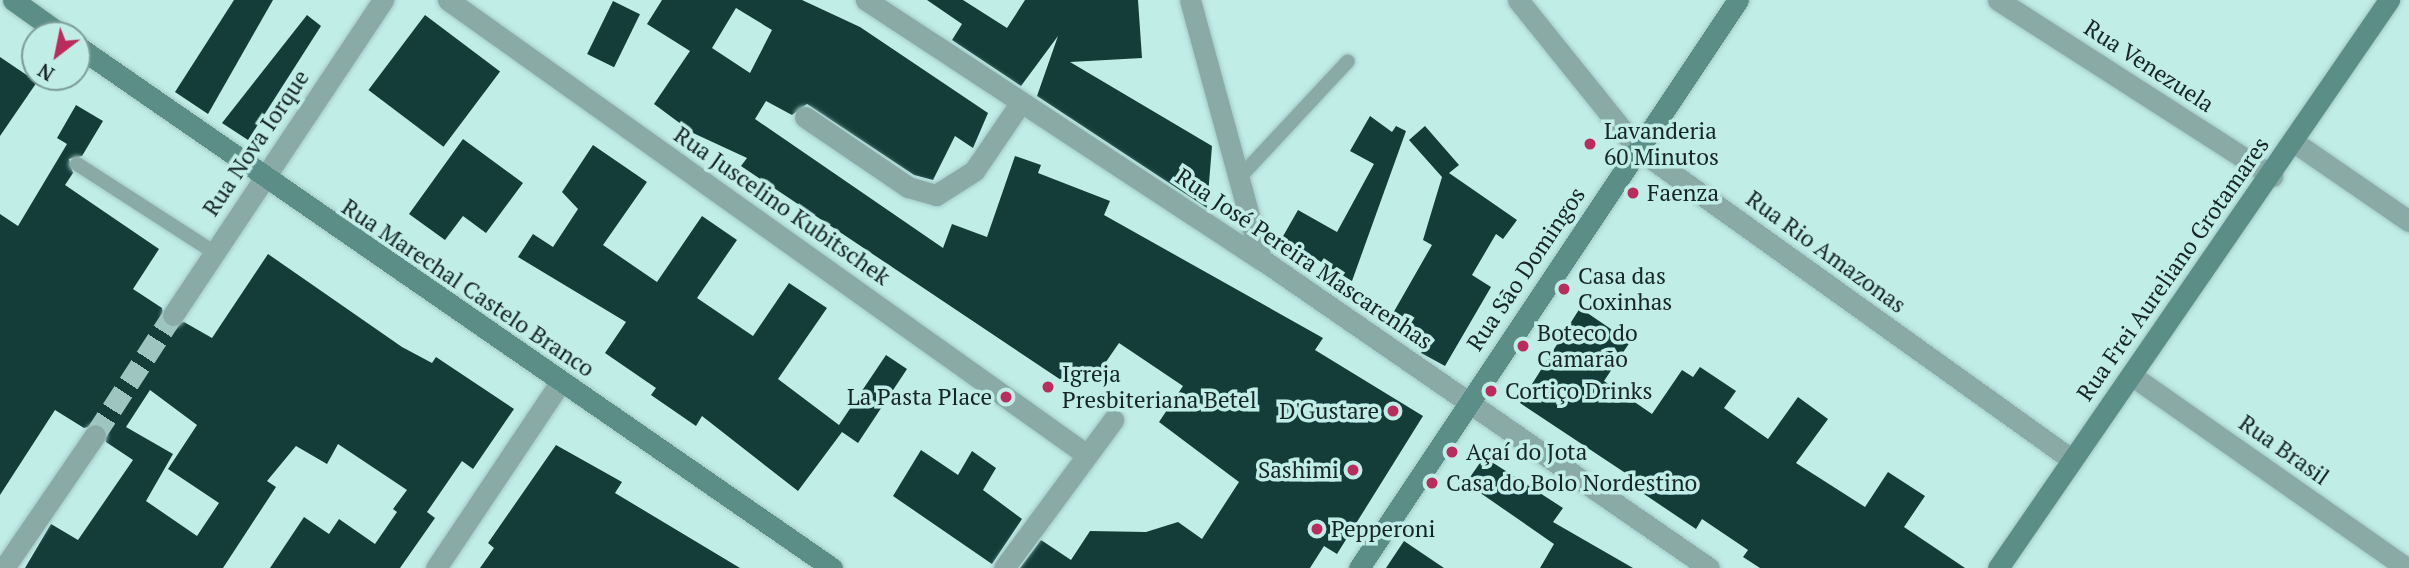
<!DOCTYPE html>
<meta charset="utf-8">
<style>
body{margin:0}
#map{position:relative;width:2409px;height:568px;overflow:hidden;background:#c1ede7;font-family:"PT Serif",serif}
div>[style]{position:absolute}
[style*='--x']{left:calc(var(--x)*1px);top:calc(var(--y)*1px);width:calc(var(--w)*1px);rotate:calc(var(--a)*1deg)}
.building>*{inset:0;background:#143d39;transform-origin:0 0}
.street-tunnel>*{height:21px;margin-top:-10.5px;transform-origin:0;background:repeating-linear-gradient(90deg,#9fc5c0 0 21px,transparent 0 31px)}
.roads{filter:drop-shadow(0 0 2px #a2c9c4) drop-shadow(0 0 2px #a2c9c4)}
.lane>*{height:14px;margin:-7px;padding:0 7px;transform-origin:7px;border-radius:7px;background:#8aaaa5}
.street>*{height:21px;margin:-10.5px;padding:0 10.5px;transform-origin:10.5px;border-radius:10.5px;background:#8aaaa5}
.secondary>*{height:21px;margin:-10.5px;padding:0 10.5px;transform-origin:10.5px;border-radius:10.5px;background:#5c8e88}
.dots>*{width:19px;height:19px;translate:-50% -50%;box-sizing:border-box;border:4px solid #c1ede7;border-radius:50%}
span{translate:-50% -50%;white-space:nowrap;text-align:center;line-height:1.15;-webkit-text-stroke:7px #c1ede7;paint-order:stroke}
.street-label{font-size:23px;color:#152624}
.poi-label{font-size:23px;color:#152624}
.left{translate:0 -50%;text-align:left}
.right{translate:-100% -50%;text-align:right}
.north{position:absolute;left:21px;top:21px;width:70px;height:70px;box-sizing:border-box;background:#c1ede7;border:2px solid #7c9d99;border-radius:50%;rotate:212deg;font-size:19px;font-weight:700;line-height:28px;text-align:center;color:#152624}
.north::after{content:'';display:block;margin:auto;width:24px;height:32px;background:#ba2c5b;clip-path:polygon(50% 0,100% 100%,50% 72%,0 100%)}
</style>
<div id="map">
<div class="building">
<i style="clip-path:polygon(234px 0,273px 0,208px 114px,175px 92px)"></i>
<i style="clip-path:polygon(evenodd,662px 0,802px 0,860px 27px,988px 113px,973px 148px,955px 136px,933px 180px,914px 175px,807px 104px,792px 115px,766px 101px,755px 119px,943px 248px,952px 224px,987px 237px,1015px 156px,1041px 165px,1038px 173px,1110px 201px,1104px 215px,1323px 338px,1315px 350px,1423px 416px,1337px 554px,1324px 546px,1310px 568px,1020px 568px,1041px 540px,1071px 560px,1090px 531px,1146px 532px,1178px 522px,1202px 539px,1239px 482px,1159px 422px,1183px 386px,1119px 343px,1090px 385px,1078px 376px,1070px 386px,741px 166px,747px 158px,693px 133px,654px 104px,690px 51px,647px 24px,662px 0,736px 8px,772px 30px,750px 73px,712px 48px,736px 8px)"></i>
<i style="clip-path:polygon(927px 0,963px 0,1007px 28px,1025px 0,1138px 0,1142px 58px,1070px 62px,1212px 146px,1207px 208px,1037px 96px,1058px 36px,1021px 86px,952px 40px,962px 24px)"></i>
<i style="left:613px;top:1px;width:30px;height:59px;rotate:26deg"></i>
<i style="clip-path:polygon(307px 15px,321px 26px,248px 140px,222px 123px)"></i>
<i style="left:425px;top:15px;width:94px;height:94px;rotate:37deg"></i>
<i style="clip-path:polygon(0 57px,37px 82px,0 136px)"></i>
<i style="clip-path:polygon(evenodd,76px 105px,103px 121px,82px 156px,69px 159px,73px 173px,65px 185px,159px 249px,133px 289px,162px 308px,165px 325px,184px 322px,212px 338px,268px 254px,402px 347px,432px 363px,436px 357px,514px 409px,473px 469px,462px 461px,427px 512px,435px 518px,400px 568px,270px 568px,304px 517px,329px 534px,339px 519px,375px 544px,397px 512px,393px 509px,407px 490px,338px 444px,327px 464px,296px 446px,267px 481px,276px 487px,223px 568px,25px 568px,51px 524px,78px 540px,133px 460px,106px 442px,102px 424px,84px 428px,55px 410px,0 495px,0 214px,18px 226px,67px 144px,57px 138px,76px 105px,150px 390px,197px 425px,168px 469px,219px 503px,197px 536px,146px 501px,173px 454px,126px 427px,150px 390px)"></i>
<i style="clip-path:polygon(1370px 116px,1392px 132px,1396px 126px,1406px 131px,1352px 281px,1282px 238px,1298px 210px,1337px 232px,1374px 164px,1350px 151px)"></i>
<i style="clip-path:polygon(1425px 126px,1459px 165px,1449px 173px,1517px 220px,1503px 239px,1496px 234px,1472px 275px,1491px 287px,1445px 366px,1421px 353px,1431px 338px,1392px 315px,1432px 245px,1423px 240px,1442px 177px,1409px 140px)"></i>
<i style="clip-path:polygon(463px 139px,523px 183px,486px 233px,463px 216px,445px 240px,409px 214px)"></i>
<i style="clip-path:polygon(593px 145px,647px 182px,603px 245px,657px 282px,702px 216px,737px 240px,697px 298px,753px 336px,789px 283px,827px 308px,778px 379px,839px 425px,886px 355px,907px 369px,858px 443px,842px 432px,798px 491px,702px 416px,696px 426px,651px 395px,656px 388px,605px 353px,626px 322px,518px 257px,533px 234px,553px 247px,578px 209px,562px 192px)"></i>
<i style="clip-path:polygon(1580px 308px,1630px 342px,1604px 381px,1652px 414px,1682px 370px,1693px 377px,1700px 367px,1736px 391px,1724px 408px,1768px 439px,1798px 397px,1828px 419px,1796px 463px,1865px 507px,1888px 472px,1925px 496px,1904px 527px,1965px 568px,1760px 568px,1743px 557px,1748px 550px,1702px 519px,1696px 529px,1644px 494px,1648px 488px,1520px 403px)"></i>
<i style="clip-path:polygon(556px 445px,622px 482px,615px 493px,740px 568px,480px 568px,494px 548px,488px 543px)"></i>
<i style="clip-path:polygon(921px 450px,958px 475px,972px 451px,996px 468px,983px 490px,1022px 519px,992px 564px,893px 496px)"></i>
<i style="clip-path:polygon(1484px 457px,1563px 508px,1553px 522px,1633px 568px,1540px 568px,1554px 544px,1466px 483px)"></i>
<i style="clip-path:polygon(1404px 541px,1444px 568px,1386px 568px)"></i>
</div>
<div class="street-tunnel">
<i style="--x:95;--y:435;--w:143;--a:-57"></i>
</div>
<div class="roads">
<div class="lane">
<i style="--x:77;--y:164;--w:164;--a:32.8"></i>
<i style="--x:1240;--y:177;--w:158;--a:-47"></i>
</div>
<div class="street">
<i style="--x:448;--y:0;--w:784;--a:35.45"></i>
<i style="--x:866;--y:0;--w:472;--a:33.3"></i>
<i style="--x:1261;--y:259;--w:544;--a:34.6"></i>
<i style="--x:1190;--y:0;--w:269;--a:74.7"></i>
<i style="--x:1518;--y:0;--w:191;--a:51.2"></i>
<i style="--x:1638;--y:149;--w:533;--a:35.6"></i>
<i style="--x:1998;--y:0;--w:326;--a:32.7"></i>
<i style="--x:805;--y:117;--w:125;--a:34.2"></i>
<i style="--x:908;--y:187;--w:29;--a:16"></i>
<i style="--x:936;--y:195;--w:45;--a:-32.3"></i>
<i style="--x:974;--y:171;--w:80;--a:-55.7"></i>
<i style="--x:2294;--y:142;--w:140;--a:34.5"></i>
<i style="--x:173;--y:315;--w:379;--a:-56.3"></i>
<i style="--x:2131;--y:375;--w:337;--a:35"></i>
<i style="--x:4;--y:568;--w:161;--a:-55.6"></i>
<i style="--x:436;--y:568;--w:223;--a:-56.2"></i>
<i style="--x:1004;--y:568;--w:184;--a:-53.6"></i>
</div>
<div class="secondary">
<i style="--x:13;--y:0;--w:60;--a:35.5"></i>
<i style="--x:77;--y:46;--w:918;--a:34.66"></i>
<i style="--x:1359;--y:568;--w:683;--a:-56.29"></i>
<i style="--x:1998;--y:568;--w:690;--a:-55.46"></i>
</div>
</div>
<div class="dots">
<i style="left:1590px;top:144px;background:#ba2c5b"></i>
<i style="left:1633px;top:193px;background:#ba2c5b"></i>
<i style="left:1564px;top:289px;background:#ba2c5b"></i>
<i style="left:1523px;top:346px;background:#ba2c5b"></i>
<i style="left:1048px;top:387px;background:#ba2c5b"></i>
<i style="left:1491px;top:391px;background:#ba2c5b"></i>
<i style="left:1006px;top:397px;background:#ba2c5b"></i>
<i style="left:1393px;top:411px;background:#ba2c5b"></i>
<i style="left:1452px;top:452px;background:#ba2c5b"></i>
<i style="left:1353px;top:470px;background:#ba2c5b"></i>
<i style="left:1432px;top:483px;background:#ba2c5b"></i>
<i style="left:1317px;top:529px;background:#ba2c5b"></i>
</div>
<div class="street-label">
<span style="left:2149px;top:66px;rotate:33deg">Rua Venezuela</span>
<span style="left:256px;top:143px;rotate:-56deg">Rua Nova Iorque</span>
<span style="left:782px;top:206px;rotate:35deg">Rua Juscelino Kubitschek</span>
<span style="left:1826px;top:252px;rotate:36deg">Rua Rio Amazonas</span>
<span style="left:1304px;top:259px;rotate:34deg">Rua José Pereira Mascarenhas</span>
<span style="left:1526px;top:269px;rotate:-56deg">Rua São Domingos</span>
<span style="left:2173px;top:269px;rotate:-55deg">Rua Frei Aureliano Grotamares</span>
<span style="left:468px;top:288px;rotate:34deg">Rua Marechal Castelo Branco</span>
<span style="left:2284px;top:450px;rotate:35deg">Rua Brasil</span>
</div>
<div class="poi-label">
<span class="left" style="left:1604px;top:144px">Lavanderia<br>60 Minutos</span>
<span class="left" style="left:1647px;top:193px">Faenza</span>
<span class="left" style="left:1578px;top:289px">Casa das<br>Coxinhas</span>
<span class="left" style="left:1537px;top:346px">Boteco do<br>Camarão</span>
<span class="left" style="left:1062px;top:387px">Igreja<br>Presbiteriana Betel</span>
<span class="left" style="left:1505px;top:391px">Cortiço Drinks</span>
<span class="right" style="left:992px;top:397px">La Pasta Place</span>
<span class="right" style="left:1379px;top:411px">D'Gustare</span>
<span class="left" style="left:1466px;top:452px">Açaí do Jota</span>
<span class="right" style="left:1339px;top:470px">Sashimi</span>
<span class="left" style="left:1446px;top:483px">Casa do Bolo Nordestino</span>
<span class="left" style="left:1331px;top:529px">Pepperoni</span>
</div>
<div class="north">N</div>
</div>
